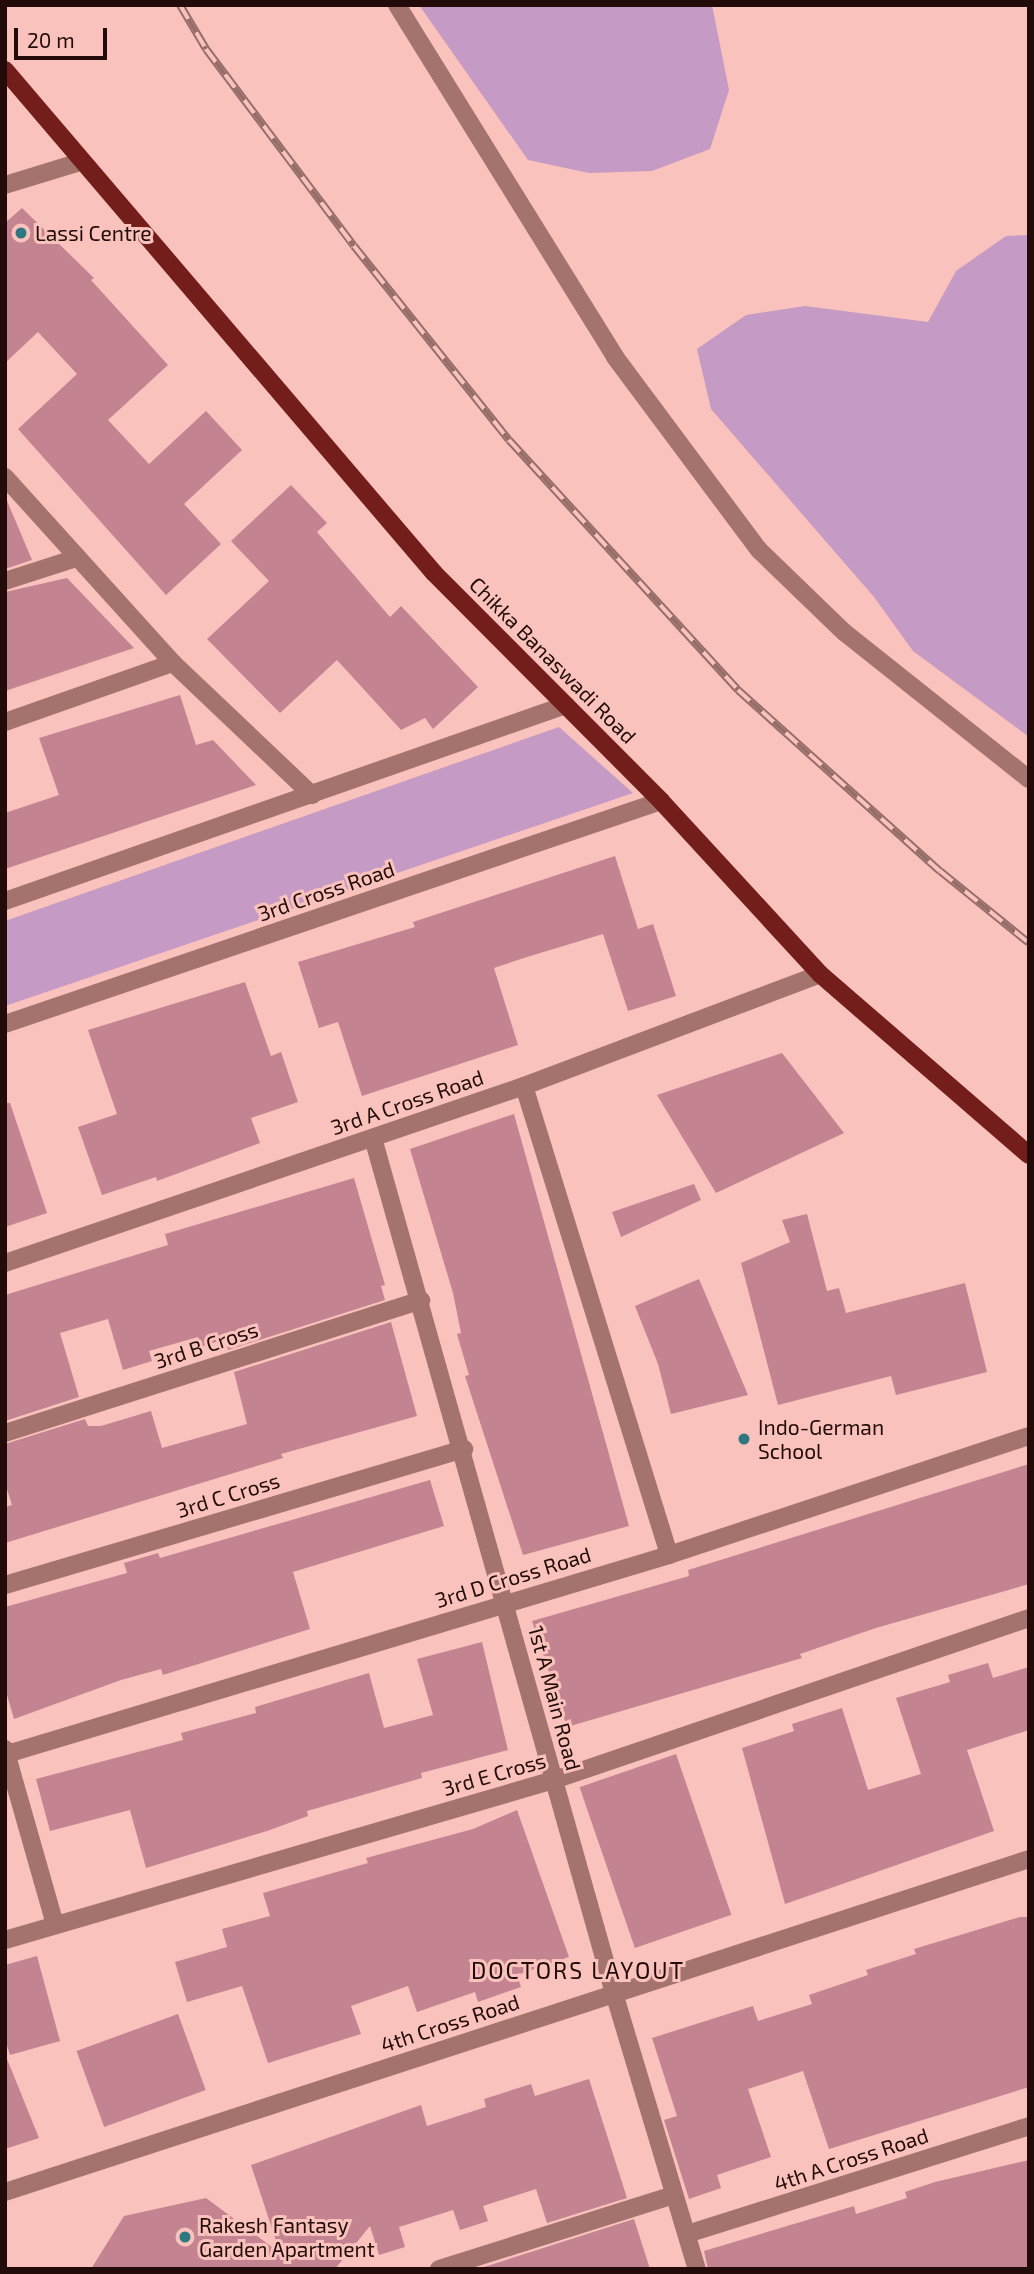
<!DOCTYPE html>
<style>
body{margin:0}
#map{position:relative;width:1034px;height:2274px;overflow:hidden;background:#fac2bc;font-family:"Exo 2",sans-serif}
div>[style]{position:absolute}
[style*='--x']{left:calc(var(--x)*1px);top:calc(var(--y)*1px);width:calc(var(--w)*1px);rotate:calc(var(--a)*1deg)}
.green>*{inset:0;background:#c59ac4}
.building>*{inset:0;background:#c48390;transform-origin:0 0}
.minor>*{height:18px;margin:-9px;padding:0 9px;transform-origin:9px;border-radius:9px;background:#a4736d}
.major>*{height:18px;margin:-9px;padding:0 9px;transform-origin:9px;border-radius:9px;background:#731e1b}
.rail>*{height:8px;margin-top:-4px;transform-origin:0;background:repeating-linear-gradient(90deg,#fac2bc 0 16px,#966d69 0 32px);box-sizing:border-box;border-block:2px solid #966d69}
.dots>*{width:19px;height:19px;translate:-50% -50%;box-sizing:border-box;border:4px solid #fac2bc;border-radius:50%}
span{translate:-50% -50%;white-space:nowrap;text-align:center;line-height:1.15;-webkit-text-stroke:6px #fac2bc;paint-order:stroke}
.poi-label{font-size:21px;color:#220b09}
.left{translate:0 -50%;text-align:left}
.street-label{font-size:21px;color:#220b09}
.neighbourhood-label{font-size:23px;color:#220b09;letter-spacing:2px}
.frame{position:absolute;inset:0;border:7px solid #220b09;pointer-events:none}
.scale{position:absolute;left:14px;top:28px;width:93px;height:32px;box-sizing:border-box;border:4px solid #220b09;border-top:0;padding-left:9px;font-size:21px;line-height:24px;white-space:nowrap;color:#220b09;-webkit-text-stroke:5px #fac2bc;paint-order:stroke}
</style>
<div id="map">
<div class="green">
<i style="clip-path:polygon(419px 5px,712px 5px,729px 90px,710px 149px,652px 171px,589px 173px,528px 160px)"></i>
<i style="clip-path:polygon(1029px 235px,1029px 737px,913px 651px,874px 597px,711px 409px,697px 349px,746px 315px,805px 306px,928px 322px,956px 271px,1006px 236px)"></i>
<i style="clip-path:polygon(559px 727px,633px 793px,5px 1006px,5px 921px)"></i>
</div>
<div class="building">
<i style="clip-path:polygon(22px 208px,94px 278px,91px 280px,168px 365px,108px 420px,149px 464px,206px 411px,242px 450px,184px 504px,221px 544px,166px 595px,18px 429px,77px 374px,38px 332px,5px 363px,5px 223px)"></i>
<i style="clip-path:polygon(291px 485px,327px 523px,317px 532px,390px 617px,401px 606px,478px 687px,433px 729px,425px 718px,401px 730px,337px 660px,280px 713px,207px 639px,269px 581px,231px 541px)"></i>
<i style="clip-path:polygon(5px 496px,32px 560px,5px 569px)"></i>
<i style="clip-path:polygon(67px 578px,134px 648px,5px 691px,5px 592px)"></i>
<i style="clip-path:polygon(180px 695px,196px 745px,213px 740px,256px 785px,5px 869px,5px 813px,59px 795px,39px 738px)"></i>
<i style="clip-path:polygon(615px 856px,638px 929px,653px 924px,676px 996px,628px 1011px,603px 934px,527px 957px,494px 968px,518px 1045px,362px 1096px,338px 1022px,319px 1028px,298px 962px,415px 927px,413px 922px)"></i>
<i style="clip-path:polygon(245px 982px,271px 1056px,281px 1052px,298px 1102px,251px 1118px,260px 1143px,157px 1181px,156px 1177px,102px 1195px,78px 1127px,117px 1114px,88px 1030px)"></i>
<i style="clip-path:polygon(782px 1053px,844px 1133px,716px 1193px,657px 1095px)"></i>
<i style="clip-path:polygon(5px 1103px,10px 1103px,47px 1213px,5px 1227px)"></i>
<i style="clip-path:polygon(514px 1114px,629px 1526px,523px 1555px,465px 1376px,469px 1375px,457px 1334px,461px 1333px,453px 1293px,410px 1149px)"></i>
<i style="clip-path:polygon(354px 1178px,385px 1285px,381px 1286px,385px 1300px,228px 1350px,225px 1339px,200px 1347px,198px 1337px,149px 1351px,152px 1361px,123px 1370px,108px 1319px,60px 1333px,79px 1397px,5px 1421px,5px 1295px,168px 1245px,165px 1234px)"></i>
<i style="clip-path:polygon(694px 1184px,701px 1200px,621px 1237px,612px 1212px)"></i>
<i style="clip-path:polygon(807px 1214px,827px 1291px,839px 1288px,846px 1313px,965px 1283px,987px 1372px,896px 1395px,891px 1376px,778px 1405px,741px 1263px,790px 1242px,782px 1220px)"></i>
<i style="clip-path:polygon(699px 1279px,748px 1395px,671px 1414px,658px 1364px,635px 1306px)"></i>
<i style="clip-path:polygon(391px 1322px,417px 1416px,281px 1454px,283px 1458px,5px 1543px,5px 1507px,12px 1505px,5px 1483px,5px 1444px,85px 1419px,88px 1426px,101px 1426px,151px 1411px,162px 1448px,247px 1424px,234px 1372px)"></i>
<i style="clip-path:polygon(1029px 1464px,1029px 1584px,876px 1628px,800px 1654px,802px 1658px,567px 1727px,532px 1621px,689px 1576px,688px 1570px)"></i>
<i style="clip-path:polygon(430px 1480px,444px 1526px,293px 1572px,310px 1629px,163px 1675px,161px 1669px,121px 1680px,14px 1719px,5px 1688px,5px 1607px,127px 1573px,124px 1563px,158px 1553px,160px 1558px)"></i>
<i style="clip-path:polygon(482px 1642px,508px 1750px,421px 1773px,422px 1778px,307px 1811px,308px 1816px,267px 1831px,146px 1868px,130px 1810px,50px 1831px,36px 1779px,183px 1740px,181px 1733px,256px 1713px,255px 1707px,369px 1673px,384px 1728px,433px 1715px,417px 1659px)"></i>
<i style="clip-path:polygon(988px 1663px,993px 1678px,1029px 1667px,1029px 1730px,967px 1750px,994px 1831px,785px 1904px,742px 1748px,794px 1731px,792px 1724px,842px 1708px,868px 1790px,921px 1774px,896px 1698px,950px 1682px,948px 1675px)"></i>
<i style="left:676px;top:1754px;width:170px;height:102px;rotate:71deg"></i>
<i style="clip-path:polygon(517px 1810px,569px 1957px,517px 1975px,521px 1987px,478px 2002px,475px 1992px,417px 2012px,408px 1986px,351px 2006px,361px 2034px,268px 2063px,242px 1986px,187px 2002px,175px 1962px,227px 1947px,222px 1929px,270px 1916px,263px 1893px,368px 1863px,366px 1858px,473px 1829px)"></i>
<i style="clip-path:polygon(1020px 1917px,1029px 1917px,1029px 2087px,829px 2149px,803px 2071px,748px 2089px,771px 2157px,717px 2175px,721px 2188px,689px 2199px,664px 2120px,677px 2116px,652px 2038px,753px 2006px,758px 2021px,812px 2004px,809px 1995px,868px 1975px,866px 1970px,916px 1954px,914px 1949px)"></i>
<i style="clip-path:polygon(37px 1956px,60px 2041px,10px 2055px,5px 2039px,5px 1965px)"></i>
<i style="left:178px;top:2014px;width:81px;height:108px;rotate:70deg"></i>
<i style="clip-path:polygon(5px 2054px,39px 2138px,5px 2149px)"></i>
<i style="clip-path:polygon(589px 2079px,627px 2198px,547px 2223px,536px 2189px,483px 2206px,488px 2221px,460px 2230px,453px 2210px,399px 2227px,405px 2247px,379px 2255px,370px 2226px,335px 2269px,91px 2269px,124px 2216px,206px 2198px,280px 2253px,251px 2165px,421px 2105px,427px 2126px,486px 2107px,484px 2099px,531px 2084px,535px 2096px)"></i>
<i style="clip-path:polygon(1029px 2160px,1029px 2269px,708px 2269px,704px 2251px,854px 2206px,856px 2214px,907px 2198px,905px 2192px,935px 2182px)"></i>
<i style="clip-path:polygon(634px 2219px,650px 2269px,484px 2269px,484px 2267px)"></i>
</div>
<div class="minor">
<i style="--x:397;--y:5;--w:414;--a:58.2"></i>
<i style="--x:615;--y:357;--w:241;--a:53.3"></i>
<i style="--x:759;--y:550;--w:118;--a:44"></i>
<i style="--x:844;--y:632;--w:236;--a:38.5"></i>
<i style="--x:5;--y:185;--w:78;--a:-17"></i>
<i style="--x:5;--y:477;--w:251;--a:47.9"></i>
<i style="--x:173;--y:663;--w:192;--a:43.5"></i>
<i style="--x:5;--y:581;--w:75;--a:-17.9"></i>
<i style="--x:5;--y:722;--w:178;--a:-19.4"></i>
<i style="--x:5;--y:901;--w:594;--a:-19.26"></i>
<i style="--x:5;--y:1024;--w:693;--a:-18.77"></i>
<i style="--x:524;--y:1086;--w:491;--a:72.8"></i>
<i style="--x:373;--y:1138;--w:888;--a:74.26"></i>
<i style="--x:614;--y:1993;--w:288;--a:73.3"></i>
<i style="--x:5;--y:1263;--w:548;--a:-18.83"></i>
<i style="--x:524;--y:1086;--w:316;--a:-20.7"></i>
<i style="--x:5;--y:1433;--w:437;--a:-17.7"></i>
<i style="--x:5;--y:1585;--w:479;--a:-16.5"></i>
<i style="--x:5;--y:1749;--w:182;--a:74.1"></i>
<i style="--x:7;--y:1754;--w:691;--a:-16.73"></i>
<i style="--x:669;--y:1555;--w:379;--a:-18.3"></i>
<i style="--x:5;--y:1940;--w:572;--a:-16.25"></i>
<i style="--x:554;--y:1780;--w:502;--a:-18.83"></i>
<i style="--x:5;--y:2192;--w:1077;--a:-18.01"></i>
<i style="--x:687;--y:2234;--w:359;--a:-17.5"></i>
<i style="--x:439;--y:2269;--w:245;--a:-17.5"></i>
</div>
<div class="major">
<i style="--x:5;--y:70;--w:661;--a:49.54"></i>
<i style="--x:434;--y:573;--w:322;--a:45.1"></i>
<i style="--x:661;--y:801;--w:235;--a:47.4"></i>
<i style="--x:820;--y:974;--w:276;--a:40.9"></i>
</div>
<div class="rail">
<i style="--x:180;--y:5;--w:51;--a:59.4"></i>
<i style="--x:206;--y:49;--w:246;--a:53.1"></i>
<i style="--x:354;--y:246;--w:248;--a:51.4"></i>
<i style="--x:509;--y:440;--w:339;--a:47.5"></i>
<i style="--x:738;--y:690;--w:271;--a:41.9"></i>
<i style="--x:940;--y:871;--w:114;--a:39"></i>
</div>
<div class="dots">
<i style="left:21px;top:233px;background:#2f7781"></i>
<i style="left:744px;top:1439px;background:#2f7781"></i>
<i style="left:185px;top:2237px;background:#2f7781"></i>
</div>
<div class="poi-label">
<span class="left" style="left:35px;top:233px">Lassi Centre</span>
<span class="left" style="left:758px;top:1439px">Indo-German<br>School</span>
<span class="left" style="left:199px;top:2237px">Rakesh Fantasy<br>Garden Apartment</span>
</div>
<div class="street-label">
<span style="left:553px;top:660px;rotate:45deg">Chikka Banaswadi Road</span>
<span style="left:326px;top:891px;rotate:-19deg">3rd Cross Road</span>
<span style="left:407px;top:1102px;rotate:-19deg">3rd A Cross Road</span>
<span style="left:206px;top:1345px;rotate:-18deg">3rd B Cross</span>
<span style="left:228px;top:1495px;rotate:-17deg">3rd C Cross</span>
<span style="left:513px;top:1577px;rotate:-17deg">3rd D Cross Road</span>
<span style="left:555px;top:1698px;rotate:75deg">1st A Main Road</span>
<span style="left:494px;top:1774px;rotate:-16deg">3rd E Cross</span>
<span style="left:450px;top:2023px;rotate:-18deg">4th Cross Road</span>
<span style="left:851px;top:2159px;rotate:-18deg">4th A Cross Road</span>
</div>
<div class="neighbourhood-label">
<span style="left:578px;top:1970px">DOCTORS LAYOUT</span>
</div>
<div class="frame"></div>
<div class="scale">20 m</div>
</div>
